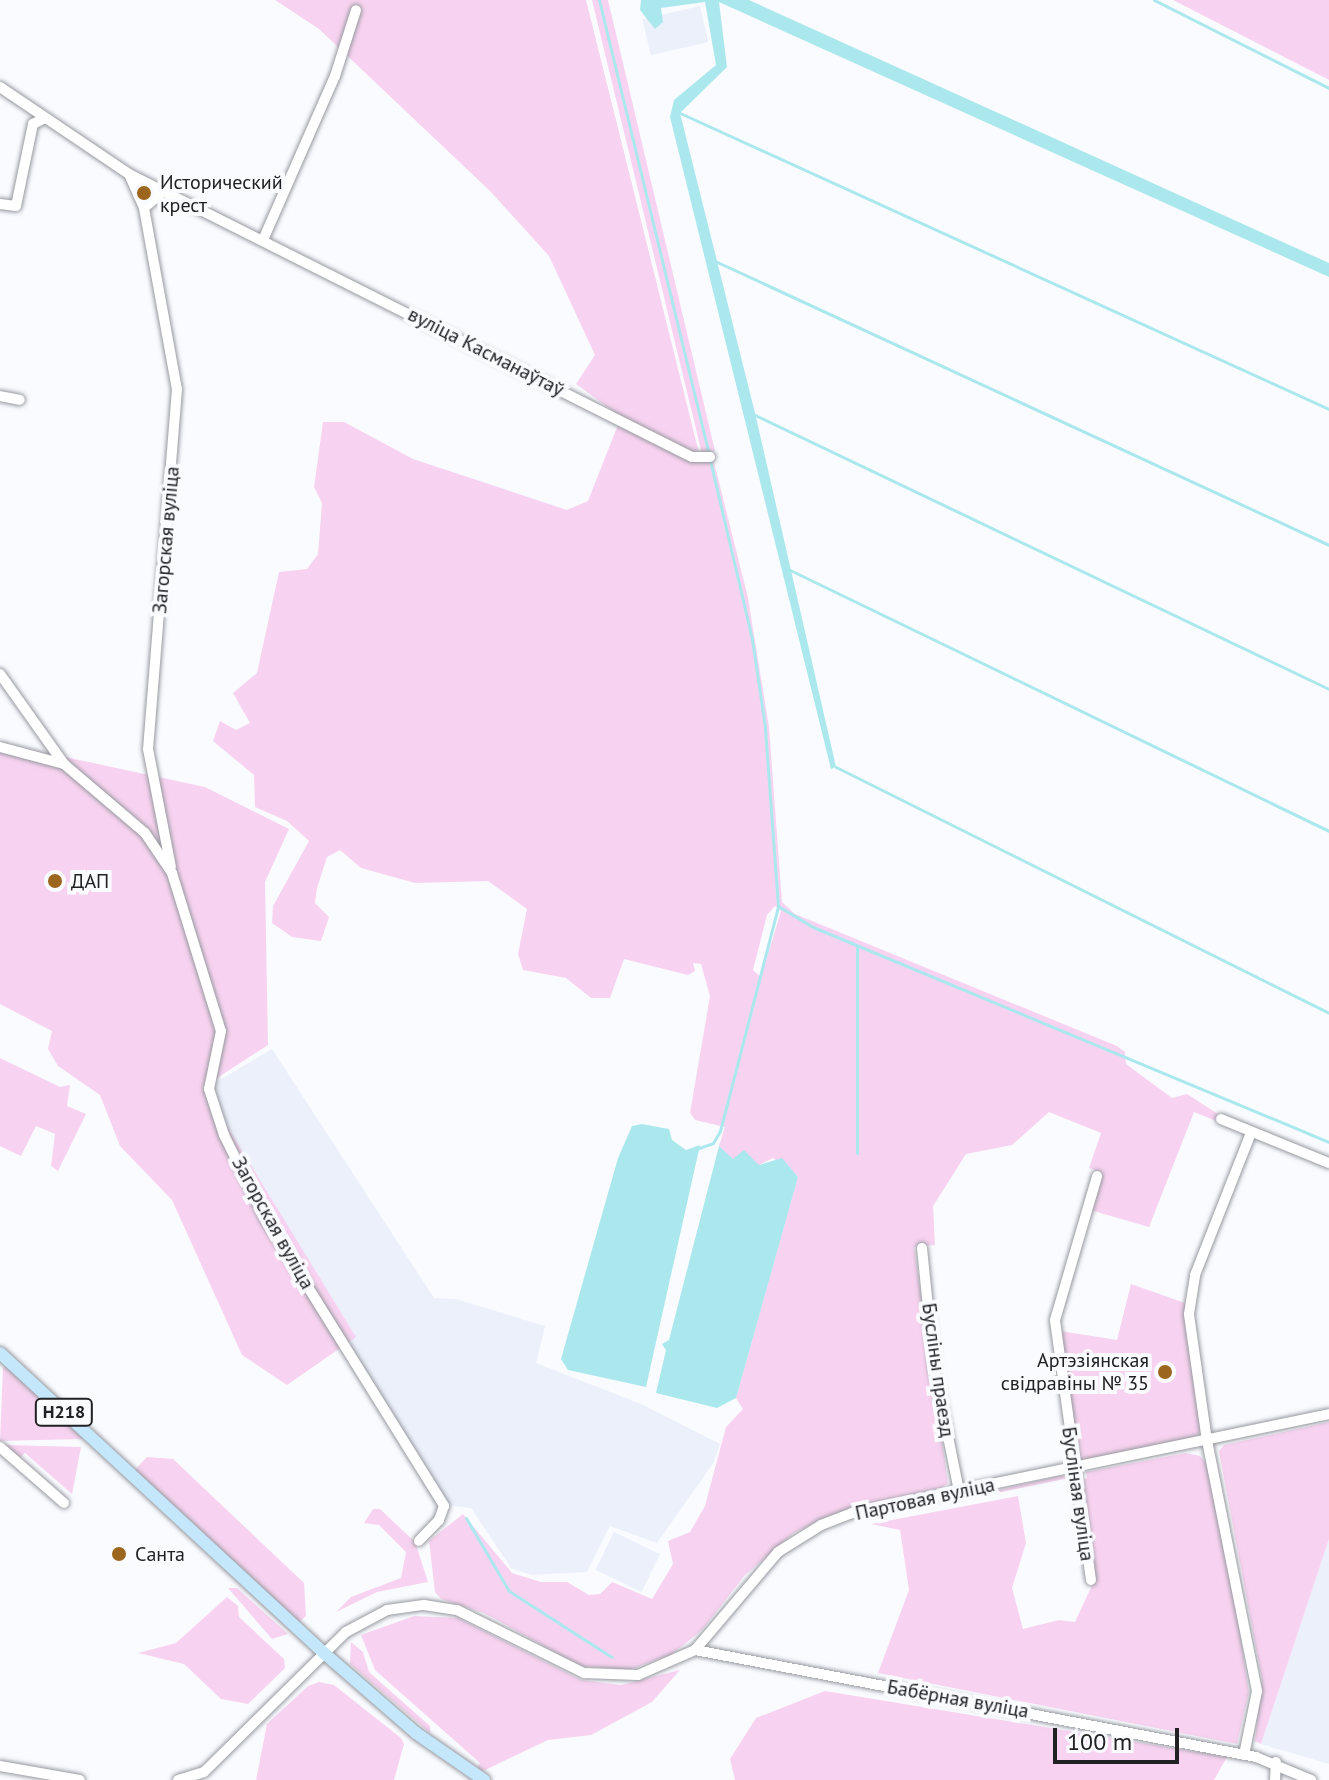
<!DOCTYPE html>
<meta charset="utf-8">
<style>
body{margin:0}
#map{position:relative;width:1329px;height:1780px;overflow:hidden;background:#f9fbff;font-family:"PT Sans",sans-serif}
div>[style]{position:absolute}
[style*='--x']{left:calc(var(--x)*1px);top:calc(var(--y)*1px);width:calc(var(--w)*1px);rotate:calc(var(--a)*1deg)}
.built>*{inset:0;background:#ebf0fb;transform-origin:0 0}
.green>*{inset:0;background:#f8d3f1}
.water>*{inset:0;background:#abe8ee}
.stream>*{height:3px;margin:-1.5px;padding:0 1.5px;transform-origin:1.5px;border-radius:1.5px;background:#abe8ee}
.roads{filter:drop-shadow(0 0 2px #97999f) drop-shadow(0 0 2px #97999f)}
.minor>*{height:10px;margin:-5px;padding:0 5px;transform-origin:5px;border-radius:5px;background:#fff}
.major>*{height:12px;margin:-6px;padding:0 6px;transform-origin:6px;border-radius:6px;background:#c5e7fc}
.dots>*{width:22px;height:22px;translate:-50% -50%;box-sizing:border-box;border:4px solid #f9fbff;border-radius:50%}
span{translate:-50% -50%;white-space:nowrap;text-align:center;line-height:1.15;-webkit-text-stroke:8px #f9fbff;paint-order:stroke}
.shield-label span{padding:2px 6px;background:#f9fbff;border:2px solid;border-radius:6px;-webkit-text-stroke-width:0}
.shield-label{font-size:18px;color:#212124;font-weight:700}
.poi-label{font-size:20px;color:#212124}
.left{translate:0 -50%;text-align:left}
.right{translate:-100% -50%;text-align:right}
.street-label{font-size:20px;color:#212124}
.scale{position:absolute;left:1053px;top:1728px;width:126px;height:36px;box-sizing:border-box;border:4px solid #212124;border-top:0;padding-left:10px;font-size:24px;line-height:28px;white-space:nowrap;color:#212124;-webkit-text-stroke:6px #f9fbff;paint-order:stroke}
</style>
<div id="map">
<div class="built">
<i style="left:700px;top:6px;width:37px;height:59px;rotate:77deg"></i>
<i style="clip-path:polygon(272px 1049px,434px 1298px,456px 1299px,545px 1326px,536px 1363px,641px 1404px,720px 1444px,714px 1462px,657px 1543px,610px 1526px,587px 1572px,532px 1575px,511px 1568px,471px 1508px,435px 1504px,206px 1088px)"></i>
<i style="left:614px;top:1532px;width:51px;height:42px;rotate:26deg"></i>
<i style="clip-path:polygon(1329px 1539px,1329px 1764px,1261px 1744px)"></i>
</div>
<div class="green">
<i style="clip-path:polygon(evenodd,275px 0,586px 0,699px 453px,713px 458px,748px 598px,769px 727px,782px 902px,795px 914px,1117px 1046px,1125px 1052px,1126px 1064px,1172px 1098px,1187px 1094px,1221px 1116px,1221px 1123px,1194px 1112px,1149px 1227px,1090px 1210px,1103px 1174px,1089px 1168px,1101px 1133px,1049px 1112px,1012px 1145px,966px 1154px,933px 1206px,935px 1245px,914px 1247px,948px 1483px,937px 1492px,846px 1510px,795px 1532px,745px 1575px,702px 1630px,672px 1654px,629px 1670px,580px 1666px,484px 1613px,441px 1599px,435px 1592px,429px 1541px,463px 1514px,512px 1573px,541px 1582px,567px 1582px,589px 1595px,600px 1594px,612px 1582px,652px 1599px,673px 1564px,668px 1541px,690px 1532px,705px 1506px,726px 1427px,743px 1409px,736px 1398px,798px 1176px,773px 1158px,759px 1165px,733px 1160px,719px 1146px,725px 1127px,695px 1120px,690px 1113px,710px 996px,701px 964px,693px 963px,695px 971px,688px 975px,624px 959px,610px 998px,591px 998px,566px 978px,523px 970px,518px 954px,527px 909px,488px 881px,415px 883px,361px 868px,340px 850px,327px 857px,317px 888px,315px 903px,329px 917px,321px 941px,292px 937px,272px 923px,273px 906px,309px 841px,287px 821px,255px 807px,254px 775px,213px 741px,220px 721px,236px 730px,250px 723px,233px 693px,257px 673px,279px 572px,307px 569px,318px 554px,322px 503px,314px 487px,323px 422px,344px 422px,413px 459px,567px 510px,588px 501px,621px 417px,576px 384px,595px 355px,549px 256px,490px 191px,319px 29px,275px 0,775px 906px,781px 911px,761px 977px,753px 970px,767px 915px,775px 906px)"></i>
<i style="clip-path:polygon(592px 0,608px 0,715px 451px,702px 454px)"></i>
<i style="clip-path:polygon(1173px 0,1329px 0,1329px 80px)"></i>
<i style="clip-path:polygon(0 743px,205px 787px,289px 829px,265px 882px,268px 1045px,203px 1087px,356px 1337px,287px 1385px,242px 1355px,172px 1200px,120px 1146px,100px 1095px,58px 1066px,48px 1049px,52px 1031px,0 1004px)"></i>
<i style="clip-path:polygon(0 1058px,60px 1087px,70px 1085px,67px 1106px,86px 1114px,58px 1171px,51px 1166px,55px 1134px,36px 1126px,21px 1156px,0 1146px)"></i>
<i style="clip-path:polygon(1131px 1284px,1185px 1303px,1202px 1429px,1193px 1439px,1079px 1460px,1060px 1331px,1117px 1340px)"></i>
<i style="clip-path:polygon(3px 1367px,10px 1368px,83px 1439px,0 1441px)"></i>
<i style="clip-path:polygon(1329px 1422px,1329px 1539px,1261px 1744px,1255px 1741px,1262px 1680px,1219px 1451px,1224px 1445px)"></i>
<i style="clip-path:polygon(5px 1445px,81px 1447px,72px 1494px,25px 1453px,20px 1458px)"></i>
<i style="clip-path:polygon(1186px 1453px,1200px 1456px,1208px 1465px,1237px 1614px,1249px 1692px,1237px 1744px,878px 1673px,909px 1590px,900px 1530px,871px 1524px,1018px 1496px,1026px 1543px,1012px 1588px,1023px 1629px,1059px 1620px,1075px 1622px,1094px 1581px,1079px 1481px,1087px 1478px,1086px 1472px)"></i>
<i style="clip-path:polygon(147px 1457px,173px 1459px,304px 1583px,306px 1616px,299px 1622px,134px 1471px)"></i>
<i style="clip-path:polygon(1061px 1476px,1069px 1478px,872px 1519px,873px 1518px)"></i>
<i style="clip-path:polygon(373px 1509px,380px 1509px,415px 1542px,428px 1582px,377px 1592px,336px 1612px,351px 1597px,401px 1578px,406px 1552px,379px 1525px,364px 1523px)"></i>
<i style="clip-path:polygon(228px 1588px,237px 1588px,288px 1634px,272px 1639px)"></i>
<i style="clip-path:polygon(227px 1597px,238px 1606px,239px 1617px,284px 1659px,285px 1668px,248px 1704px,221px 1699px,184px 1664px,138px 1653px,176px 1643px)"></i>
<i style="clip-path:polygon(414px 1616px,458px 1618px,581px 1680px,621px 1685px,680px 1670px,652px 1702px,591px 1735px,548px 1740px,483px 1771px,477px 1768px,480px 1763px,375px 1670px,361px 1635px)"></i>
<i style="clip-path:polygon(351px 1642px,363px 1652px,369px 1672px,430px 1726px,430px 1733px,350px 1664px)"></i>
<i style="clip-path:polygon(319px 1682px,334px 1685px,401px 1738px,404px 1744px,394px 1780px,256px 1780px,267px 1724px,308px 1686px)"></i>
<i style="clip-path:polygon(825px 1691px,1227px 1757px,1214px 1780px,735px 1780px,730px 1759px,756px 1718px)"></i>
</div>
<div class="water">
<i style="clip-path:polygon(641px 0,749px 0,1329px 263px,1329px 277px,719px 2px,727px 67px,680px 113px,755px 413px,836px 767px,831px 769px,670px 117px,674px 100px,716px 65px,705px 2px,661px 8px,663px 22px,655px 29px,640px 10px)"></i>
<i style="clip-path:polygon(642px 1124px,669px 1129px,672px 1140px,686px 1150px,700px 1145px,646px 1387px,568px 1370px,561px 1359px,618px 1158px,632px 1126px)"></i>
<i style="clip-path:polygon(719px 1146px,733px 1159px,744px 1150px,759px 1165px,782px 1158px,798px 1177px,736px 1398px,717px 1408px,656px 1393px,666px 1350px,662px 1344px,669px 1340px)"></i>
</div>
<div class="stream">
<i style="--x:599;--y:0;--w:466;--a:76.4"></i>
<i style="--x:1154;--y:0;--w:196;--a:26.7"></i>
<i style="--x:680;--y:113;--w:713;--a:24.52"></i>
<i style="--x:715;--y:261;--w:676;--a:24.82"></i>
<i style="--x:755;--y:415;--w:636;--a:25.52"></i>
<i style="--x:790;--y:570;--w:599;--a:25.84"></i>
<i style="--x:836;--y:767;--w:551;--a:26.52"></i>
<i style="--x:778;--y:906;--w:41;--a:31"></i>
<i style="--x:813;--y:927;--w:559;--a:22.62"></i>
<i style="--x:696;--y:1149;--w:18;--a:-19"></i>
<i style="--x:713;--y:1143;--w:14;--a:-60"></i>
<i style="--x:720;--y:1131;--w:232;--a:-75.5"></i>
<i style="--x:778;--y:906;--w:179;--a:-94.2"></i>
<i style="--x:765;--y:727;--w:89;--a:-98.4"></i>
<i style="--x:752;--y:639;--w:184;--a:-103.2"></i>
<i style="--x:857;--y:1153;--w:207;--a:-90"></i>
<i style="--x:466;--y:1518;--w:85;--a:59.5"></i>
<i style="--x:509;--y:1591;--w:122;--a:32.7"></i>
</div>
<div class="roads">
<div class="minor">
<i style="--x:0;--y:87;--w:156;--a:34"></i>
<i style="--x:129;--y:174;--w:630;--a:26.69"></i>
<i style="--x:692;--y:457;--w:18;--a:0"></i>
<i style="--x:129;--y:174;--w:37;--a:66"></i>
<i style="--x:144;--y:208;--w:184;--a:79.7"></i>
<i style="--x:177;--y:389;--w:361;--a:94.6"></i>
<i style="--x:148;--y:749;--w:120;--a:79"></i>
<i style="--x:0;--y:204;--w:16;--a:7"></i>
<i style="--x:16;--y:206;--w:84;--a:-78.3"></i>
<i style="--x:33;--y:124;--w:11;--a:-27"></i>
<i style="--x:144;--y:208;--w:26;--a:-40"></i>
<i style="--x:263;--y:240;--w:179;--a:-66.3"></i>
<i style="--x:335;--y:76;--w:69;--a:-72.3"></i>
<i style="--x:0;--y:396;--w:20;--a:11"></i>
<i style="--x:0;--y:674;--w:110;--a:54.6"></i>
<i style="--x:64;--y:764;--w:106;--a:40.4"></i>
<i style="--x:145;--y:833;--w:48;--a:56"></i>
<i style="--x:172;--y:873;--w:165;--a:72.8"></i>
<i style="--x:221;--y:1031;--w:59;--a:101.7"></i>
<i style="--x:209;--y:1089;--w:48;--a:71.9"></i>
<i style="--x:224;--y:1135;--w:93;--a:63.7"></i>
<i style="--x:265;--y:1218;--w:339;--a:58.1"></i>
<i style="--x:444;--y:1506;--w:15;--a:110"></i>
<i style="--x:439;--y:1520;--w:29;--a:134"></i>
<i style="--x:0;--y:747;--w:66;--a:14.9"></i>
<i style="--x:1221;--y:1119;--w:117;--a:22.2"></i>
<i style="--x:922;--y:1248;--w:120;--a:84.2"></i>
<i style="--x:934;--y:1367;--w:126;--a:78.6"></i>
<i style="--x:0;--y:1447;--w:85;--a:41.2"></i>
<i style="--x:1091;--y:1580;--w:262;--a:-97.9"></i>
<i style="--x:1055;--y:1320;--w:150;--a:-73.7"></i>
<i style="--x:695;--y:1650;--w:571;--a:10.8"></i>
<i style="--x:1256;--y:1757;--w:60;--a:22.7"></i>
<i style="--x:1244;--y:1755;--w:65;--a:-78.5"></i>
<i style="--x:1257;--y:1691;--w:255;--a:-101.3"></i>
<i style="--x:1207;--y:1441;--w:128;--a:-98.1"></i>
<i style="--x:1189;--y:1314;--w:39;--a:-81"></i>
<i style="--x:1195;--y:1275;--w:153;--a:-68.5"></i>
<i style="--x:0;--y:1766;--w:81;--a:9.9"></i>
<i style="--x:178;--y:1780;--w:27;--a:-17"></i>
<i style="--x:204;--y:1772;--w:199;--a:-44.6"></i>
<i style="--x:346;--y:1632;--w:47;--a:-28.2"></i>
<i style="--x:387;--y:1610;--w:37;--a:-8"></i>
<i style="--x:424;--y:1605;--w:33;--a:9"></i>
<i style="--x:457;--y:1610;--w:142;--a:26.4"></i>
<i style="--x:584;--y:1673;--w:54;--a:2.1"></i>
<i style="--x:638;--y:1675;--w:62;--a:-23.7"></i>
<i style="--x:695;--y:1650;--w:128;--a:-49.7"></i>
<i style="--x:778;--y:1552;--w:51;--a:-32.1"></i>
<i style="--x:821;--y:1525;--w:33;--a:-21"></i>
<i style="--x:852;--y:1513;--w:487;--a:-11.7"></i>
<i style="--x:1275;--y:1780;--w:18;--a:-87"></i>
</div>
<div class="major">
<i style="--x:0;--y:1353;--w:442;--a:42.8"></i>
<i style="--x:324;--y:1653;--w:122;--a:41"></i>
<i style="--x:416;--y:1733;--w:83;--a:34.7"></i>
</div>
</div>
<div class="dots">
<i style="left:144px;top:193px;background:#9c661f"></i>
<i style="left:55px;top:881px;background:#9c661f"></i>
<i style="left:1165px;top:1372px;background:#9c661f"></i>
<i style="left:119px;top:1554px;background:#9c661f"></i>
</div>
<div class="shield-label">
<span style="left:64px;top:1412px">Н218</span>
</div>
<div class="poi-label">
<span class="left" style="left:160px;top:194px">Исторический<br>крест</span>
<span class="left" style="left:71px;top:881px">ДАП</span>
<span class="right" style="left:1149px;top:1372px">Артэзіянская<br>свідравіны № 35</span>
<span class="left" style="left:135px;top:1554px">Санта</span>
</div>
<div class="street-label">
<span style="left:486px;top:352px;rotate:27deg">вуліца Касманаўтаў</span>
<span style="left:166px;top:540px;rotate:-85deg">Загорская вуліца</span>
<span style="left:273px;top:1223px;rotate:61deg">Загорская вуліца</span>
<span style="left:938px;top:1370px;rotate:82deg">Бусліны праезд</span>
<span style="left:1078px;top:1494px;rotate:82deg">Бусліная вуліца</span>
<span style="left:925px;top:1499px;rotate:-12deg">Партовая вуліца</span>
<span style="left:958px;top:1699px;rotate:10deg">Бабёрная вуліца</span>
</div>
<div class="scale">100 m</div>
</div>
